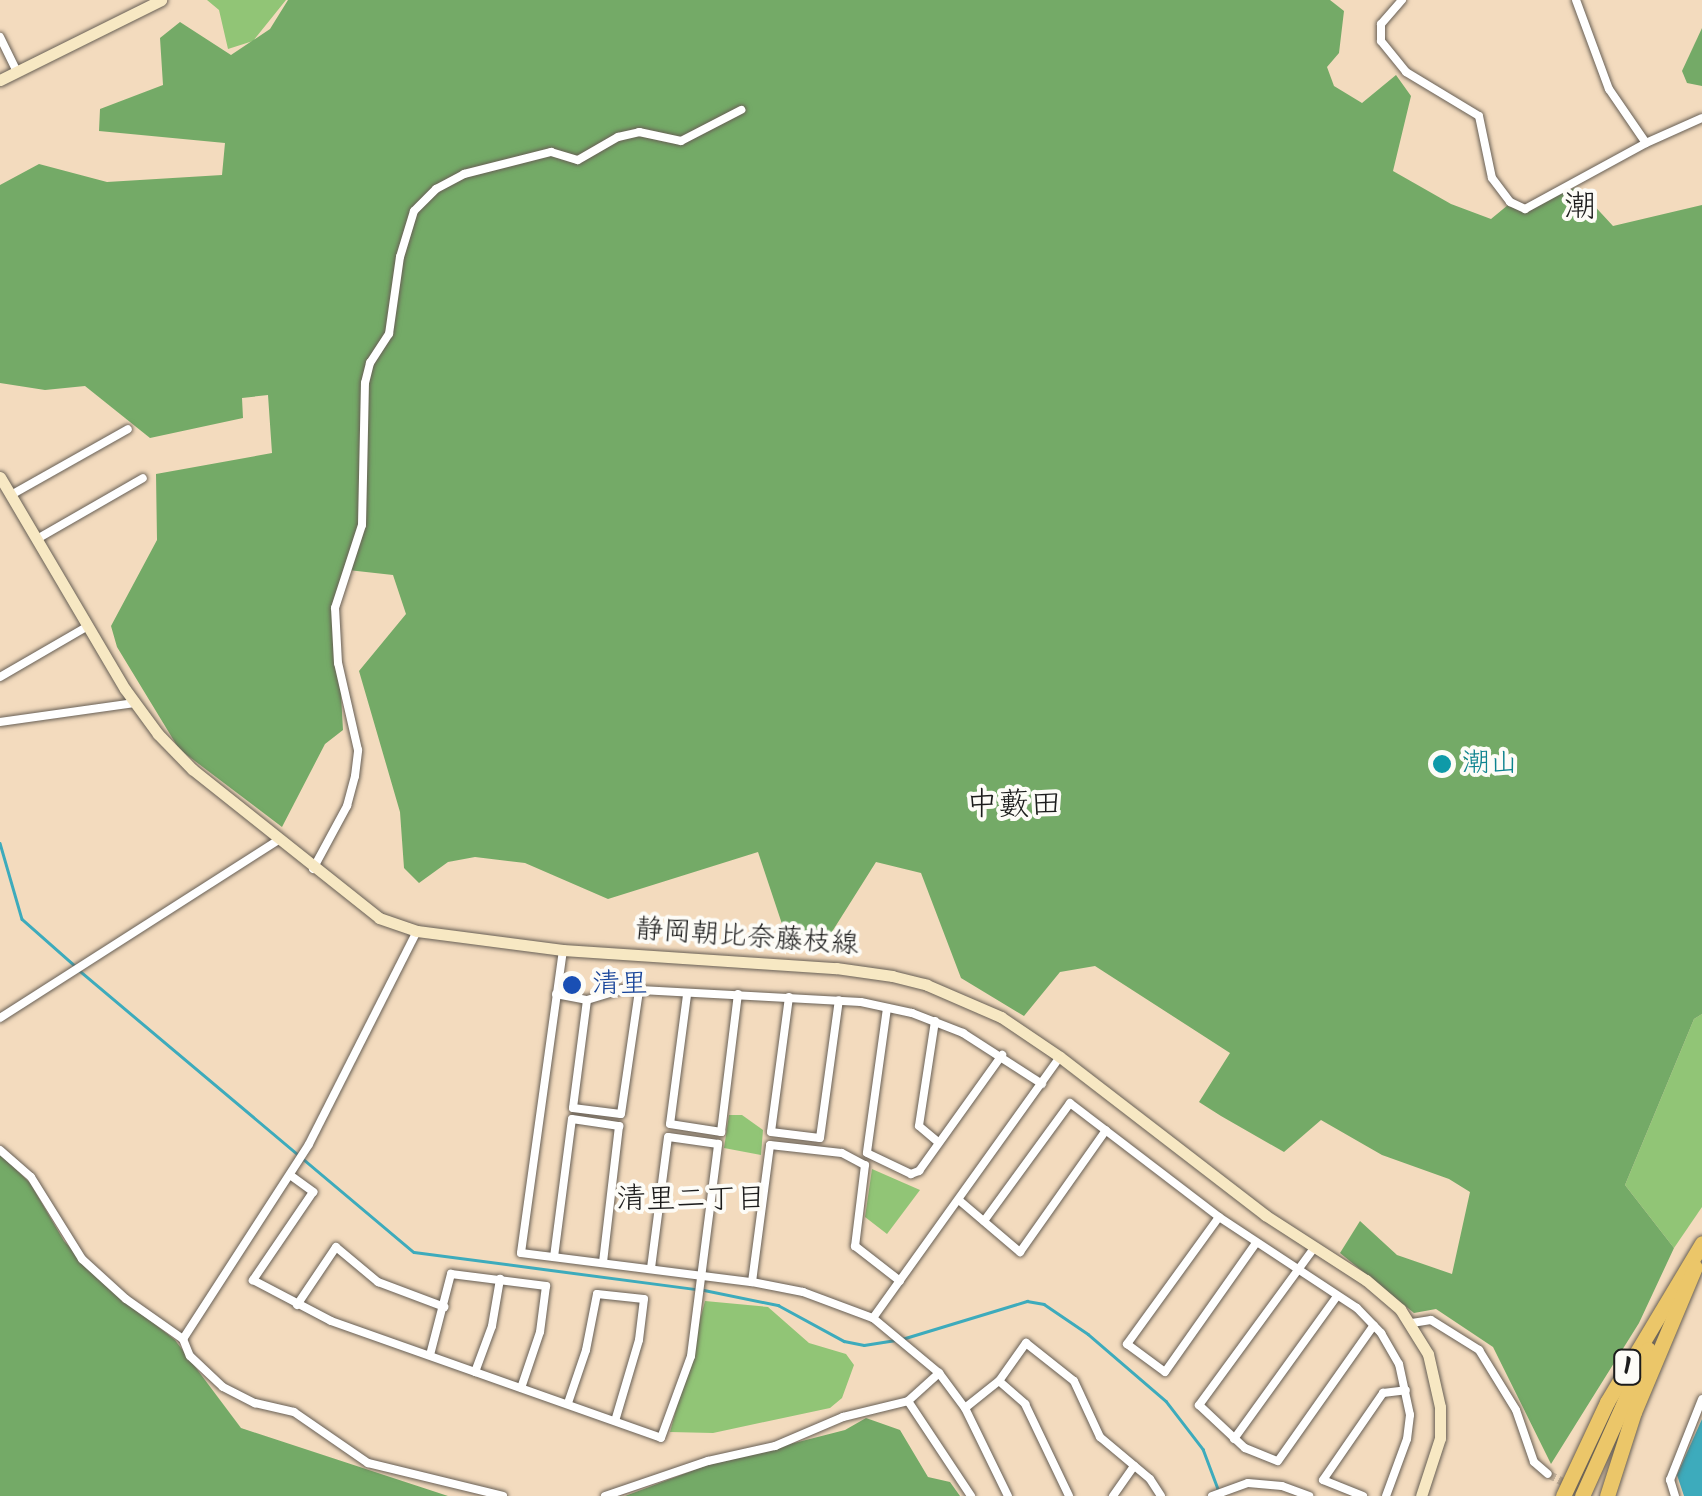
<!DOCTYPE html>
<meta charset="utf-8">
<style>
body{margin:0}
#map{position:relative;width:1702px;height:1496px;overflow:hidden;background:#f3dbbe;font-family:Kalam,"Klee One",sans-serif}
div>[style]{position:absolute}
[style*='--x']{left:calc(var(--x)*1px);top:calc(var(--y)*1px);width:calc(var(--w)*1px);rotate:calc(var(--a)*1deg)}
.green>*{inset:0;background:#91c576}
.forest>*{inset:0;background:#74aa67}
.water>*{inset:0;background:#3dabbc}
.stream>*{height:2.5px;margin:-1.25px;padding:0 1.25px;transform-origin:1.25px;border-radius:1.25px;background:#3dabbc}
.street-tunnel>*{height:8px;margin-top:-4px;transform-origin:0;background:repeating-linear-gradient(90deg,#c8b59e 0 8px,transparent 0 12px)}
.roads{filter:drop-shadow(0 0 2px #675f55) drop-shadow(0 0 2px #675f55)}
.street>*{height:8px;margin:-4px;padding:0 4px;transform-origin:4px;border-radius:4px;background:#fff}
.secondary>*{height:11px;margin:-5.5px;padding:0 5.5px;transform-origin:5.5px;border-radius:5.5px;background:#f7e8c3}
.highway>*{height:15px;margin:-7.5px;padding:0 7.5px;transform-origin:7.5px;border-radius:7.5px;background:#ebc669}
.dots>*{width:28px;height:28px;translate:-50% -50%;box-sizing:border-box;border:5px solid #fdfcf7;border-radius:50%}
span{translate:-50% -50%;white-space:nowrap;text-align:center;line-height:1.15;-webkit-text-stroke:8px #fdfcf7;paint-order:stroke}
.shield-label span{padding:2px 8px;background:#fdfcf7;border:2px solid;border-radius:8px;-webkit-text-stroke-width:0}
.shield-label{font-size:25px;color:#1c1c1c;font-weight:700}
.culture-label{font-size:28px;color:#0d838f}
.left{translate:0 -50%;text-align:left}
.street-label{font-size:28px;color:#1c1c1c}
.transit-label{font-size:28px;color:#164399}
.neighbourhood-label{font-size:30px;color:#1c1c1c}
.quarter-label{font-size:32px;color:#1c1c1c}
</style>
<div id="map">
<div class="green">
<i style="clip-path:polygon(207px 0,286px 0,253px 41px,228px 49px,219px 10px)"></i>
<i style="clip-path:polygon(1702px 1014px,1702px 1207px,1674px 1248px,1625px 1185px,1694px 1019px)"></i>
<i style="clip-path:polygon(729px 1115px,742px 1115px,763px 1130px,761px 1155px,724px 1148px)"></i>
<i style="clip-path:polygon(872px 1169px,920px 1190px,887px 1234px,865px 1217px)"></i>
<i style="clip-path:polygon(705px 1301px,768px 1307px,809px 1343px,846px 1354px,854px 1365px,842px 1398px,830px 1408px,713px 1433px,670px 1432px)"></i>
</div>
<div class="forest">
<i style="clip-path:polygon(288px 0,1330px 0,1344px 11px,1339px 53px,1327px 67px,1334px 86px,1362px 103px,1396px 75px,1411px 96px,1393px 171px,1451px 204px,1491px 219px,1508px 205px,1525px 209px,1577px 187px,1613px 226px,1702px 205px,1702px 1014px,1694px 1019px,1625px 1185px,1674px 1248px,1639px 1323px,1551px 1464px,1493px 1347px,1436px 1309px,1414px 1313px,1340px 1253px,1360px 1221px,1397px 1255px,1452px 1274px,1470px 1192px,1449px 1179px,1382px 1155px,1321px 1120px,1284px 1152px,1221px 1116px,1199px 1102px,1230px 1053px,1095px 966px,1060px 972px,1024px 1016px,961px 978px,921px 873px,876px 862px,818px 954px,785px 933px,758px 852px,608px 899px,525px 863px,475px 857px,448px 862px,419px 883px,404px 868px,400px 812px,359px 671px,406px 614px,393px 575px,348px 570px,336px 605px,343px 730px,325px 744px,282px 827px,179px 749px,117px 647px,111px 626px,157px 540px,156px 474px,272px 453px,268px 395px,242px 398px,243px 418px,150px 438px,85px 386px,45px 390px,0 383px,0 185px,39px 164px,107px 182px,222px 175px,225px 143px,99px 131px,100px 109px,163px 85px,160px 38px,180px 22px,231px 55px,270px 29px)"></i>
<i style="clip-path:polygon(1702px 28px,1702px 86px,1687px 83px,1682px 71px)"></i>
<i style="clip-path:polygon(0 1154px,30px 1183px,64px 1241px,104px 1284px,175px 1340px,241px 1428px,448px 1496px,0 1496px)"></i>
<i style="clip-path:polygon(866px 1418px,900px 1430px,928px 1477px,950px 1482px,960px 1496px,625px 1496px,705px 1466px,845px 1430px)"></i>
</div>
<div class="water">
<i style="clip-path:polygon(1702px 1419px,1702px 1496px,1684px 1496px,1677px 1475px)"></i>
</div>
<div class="stream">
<i style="--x:0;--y:843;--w:79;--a:73.9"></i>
<i style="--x:22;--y:919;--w:69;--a:41.5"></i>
<i style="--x:80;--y:971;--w:436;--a:40.1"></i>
<i style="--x:414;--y:1252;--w:284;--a:7.5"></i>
<i style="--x:704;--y:1290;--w:76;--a:11.5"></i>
<i style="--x:778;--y:1305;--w:75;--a:28.6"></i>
<i style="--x:844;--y:1341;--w:20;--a:11"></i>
<i style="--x:864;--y:1345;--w:30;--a:-9"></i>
<i style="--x:902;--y:1339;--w:131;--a:-16.9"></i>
<i style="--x:1027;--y:1301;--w:17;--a:10"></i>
<i style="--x:1044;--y:1304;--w:53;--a:34.3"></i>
<i style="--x:1088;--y:1334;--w:103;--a:40.7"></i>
<i style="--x:1166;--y:1401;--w:61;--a:52.4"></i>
<i style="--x:1203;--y:1449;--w:43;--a:69.4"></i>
</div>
<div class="street-tunnel">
<i style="--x:1548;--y:1474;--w:25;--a:29"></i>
</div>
<div class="roads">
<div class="street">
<i style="--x:1402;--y:0;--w:32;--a:131"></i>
<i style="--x:1381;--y:24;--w:17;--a:90"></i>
<i style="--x:1381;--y:41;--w:40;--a:51"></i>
<i style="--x:1406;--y:72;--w:85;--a:31.1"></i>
<i style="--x:1479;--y:116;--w:63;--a:78.2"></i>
<i style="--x:1492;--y:178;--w:30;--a:53"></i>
<i style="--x:1510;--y:202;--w:17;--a:25"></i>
<i style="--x:1525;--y:209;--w:138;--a:-28.6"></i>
<i style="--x:1646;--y:143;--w:61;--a:-24.1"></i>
<i style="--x:1576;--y:0;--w:95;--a:69.7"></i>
<i style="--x:1609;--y:89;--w:65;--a:55.6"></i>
<i style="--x:0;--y:37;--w:39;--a:64"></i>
<i style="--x:11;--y:495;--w:134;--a:-29.4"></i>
<i style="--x:37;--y:539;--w:122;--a:-29.9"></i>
<i style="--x:0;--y:677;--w:102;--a:-30.1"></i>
<i style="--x:0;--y:722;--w:136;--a:-8"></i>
<i style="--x:313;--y:869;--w:72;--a:-61.6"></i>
<i style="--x:347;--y:806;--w:31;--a:-75"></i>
<i style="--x:355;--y:776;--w:26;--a:-83"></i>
<i style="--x:358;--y:750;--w:89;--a:-102.9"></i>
<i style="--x:338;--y:663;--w:55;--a:-93.1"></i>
<i style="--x:335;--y:608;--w:87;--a:-72"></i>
<i style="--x:362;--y:525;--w:142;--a:-88.8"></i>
<i style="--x:365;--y:383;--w:21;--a:-76"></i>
<i style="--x:370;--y:363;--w:35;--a:-57"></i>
<i style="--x:389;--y:334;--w:78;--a:-81.9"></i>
<i style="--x:400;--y:257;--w:48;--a:-73.1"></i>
<i style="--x:414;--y:211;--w:31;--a:-45"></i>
<i style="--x:436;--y:189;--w:32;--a:-28"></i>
<i style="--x:464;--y:174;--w:90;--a:-14.2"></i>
<i style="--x:551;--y:152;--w:28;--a:17"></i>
<i style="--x:578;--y:160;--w:46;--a:-29.9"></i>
<i style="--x:618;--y:137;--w:22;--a:-13"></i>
<i style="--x:639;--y:132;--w:43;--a:12.1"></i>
<i style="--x:681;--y:141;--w:68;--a:-27.3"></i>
<i style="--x:563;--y:950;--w:306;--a:97.9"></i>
<i style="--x:521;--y:1253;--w:233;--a:7.2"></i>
<i style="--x:752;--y:1282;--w:52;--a:11.1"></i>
<i style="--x:803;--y:1292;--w:75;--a:20.4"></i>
<i style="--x:873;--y:1318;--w:86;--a:39.8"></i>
<i style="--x:939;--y:1373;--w:44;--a:53.4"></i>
<i style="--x:965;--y:1408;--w:98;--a:64"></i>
<i style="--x:556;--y:994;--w:32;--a:11"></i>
<i style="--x:587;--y:1000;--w:37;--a:-17"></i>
<i style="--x:622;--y:989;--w:239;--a:3.1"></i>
<i style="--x:861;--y:1002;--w:52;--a:12.2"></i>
<i style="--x:912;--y:1013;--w:55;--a:21.4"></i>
<i style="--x:963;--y:1033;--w:94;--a:32.8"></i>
<i style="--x:687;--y:995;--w:130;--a:97.5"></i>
<i style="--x:670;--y:1124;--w:52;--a:8.9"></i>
<i style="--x:721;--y:1132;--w:139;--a:-83"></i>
<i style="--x:789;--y:997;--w:136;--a:97.6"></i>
<i style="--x:771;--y:1132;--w:49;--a:7"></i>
<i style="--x:820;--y:1138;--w:139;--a:-82.2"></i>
<i style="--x:587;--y:1000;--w:109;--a:97.4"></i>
<i style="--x:573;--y:1108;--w:48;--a:7.1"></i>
<i style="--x:621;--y:1114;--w:125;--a:-81.7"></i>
<i style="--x:887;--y:1008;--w:146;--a:97.9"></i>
<i style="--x:867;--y:1153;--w:49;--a:25.5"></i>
<i style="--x:911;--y:1174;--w:9;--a:-21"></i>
<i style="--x:919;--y:1171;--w:143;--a:-54.4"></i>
<i style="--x:0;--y:1018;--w:330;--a:-32.6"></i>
<i style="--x:935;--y:1021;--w:106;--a:98.7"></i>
<i style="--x:919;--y:1126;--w:25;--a:40"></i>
<i style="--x:0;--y:1150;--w:41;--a:41.1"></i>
<i style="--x:31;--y:1177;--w:97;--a:58.1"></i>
<i style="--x:82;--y:1259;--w:59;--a:42.3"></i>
<i style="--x:126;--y:1299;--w:70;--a:35.1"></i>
<i style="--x:183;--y:1339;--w:18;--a:68"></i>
<i style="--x:190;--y:1356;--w:45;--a:43.2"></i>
<i style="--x:223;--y:1387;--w:36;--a:27"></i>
<i style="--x:255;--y:1403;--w:40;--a:13"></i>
<i style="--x:294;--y:1412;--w:90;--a:34.6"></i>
<i style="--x:368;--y:1463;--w:139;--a:13.7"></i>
<i style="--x:290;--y:1175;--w:29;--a:36"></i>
<i style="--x:313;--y:1192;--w:107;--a:124.3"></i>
<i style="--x:253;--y:1280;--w:88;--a:27.7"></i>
<i style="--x:331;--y:1321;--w:350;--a:19.5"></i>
<i style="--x:661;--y:1438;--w:87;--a:-69.9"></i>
<i style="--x:691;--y:1356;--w:214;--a:-82.7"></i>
<i style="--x:718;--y:1144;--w:50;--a:-172"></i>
<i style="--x:668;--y:1137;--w:132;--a:97.4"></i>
<i style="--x:960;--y:1201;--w:79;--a:40.4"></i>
<i style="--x:1020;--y:1252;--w:149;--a:-54.8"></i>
<i style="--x:1219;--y:1217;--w:157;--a:125.9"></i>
<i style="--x:1127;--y:1344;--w:47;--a:36.4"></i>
<i style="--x:1165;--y:1372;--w:158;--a:-54.8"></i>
<i style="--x:984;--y:1221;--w:146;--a:-53.9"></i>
<i style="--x:1070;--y:1103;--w:188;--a:37.4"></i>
<i style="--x:1219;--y:1217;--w:165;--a:33.4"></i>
<i style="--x:1357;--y:1308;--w:35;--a:46"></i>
<i style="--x:1381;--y:1333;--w:36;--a:60"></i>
<i style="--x:1399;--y:1364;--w:52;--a:77.8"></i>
<i style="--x:1410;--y:1415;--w:24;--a:97"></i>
<i style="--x:1407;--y:1439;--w:61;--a:110.2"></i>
<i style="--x:1314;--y:1248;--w:195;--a:126.2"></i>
<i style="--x:1199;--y:1405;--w:63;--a:43.1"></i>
<i style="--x:1245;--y:1448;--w:35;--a:22"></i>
<i style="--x:1278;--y:1461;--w:166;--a:-54.8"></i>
<i style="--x:554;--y:1257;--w:139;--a:-82.6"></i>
<i style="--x:572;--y:1119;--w:48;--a:8.5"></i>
<i style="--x:619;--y:1126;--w:137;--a:96.7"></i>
<i style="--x:752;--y:1282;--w:138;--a:-82.5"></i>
<i style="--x:770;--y:1145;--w:72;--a:6.3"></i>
<i style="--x:842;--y:1153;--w:26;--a:28"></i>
<i style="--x:865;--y:1165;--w:82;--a:97"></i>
<i style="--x:855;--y:1246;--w:57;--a:37.9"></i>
<i style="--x:297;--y:1305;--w:70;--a:-56.1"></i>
<i style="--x:336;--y:1247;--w:55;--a:39.8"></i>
<i style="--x:378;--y:1282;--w:71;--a:20.7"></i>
<i style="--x:873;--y:1318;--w:321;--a:-54.4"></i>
<i style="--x:1412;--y:1323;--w:19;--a:-9"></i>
<i style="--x:1431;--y:1320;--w:57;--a:32"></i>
<i style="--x:1479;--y:1350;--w:70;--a:58.3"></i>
<i style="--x:1516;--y:1410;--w:55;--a:70.9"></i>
<i style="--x:1534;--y:1462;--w:18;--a:41"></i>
<i style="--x:183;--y:1339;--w:232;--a:-57.1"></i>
<i style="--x:309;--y:1144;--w:239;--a:-63.1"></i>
<i style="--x:430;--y:1355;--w:84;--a:-75.5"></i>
<i style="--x:451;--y:1274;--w:96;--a:7.2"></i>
<i style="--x:546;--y:1286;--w:46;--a:97.4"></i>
<i style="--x:540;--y:1332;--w:59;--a:108.7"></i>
<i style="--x:475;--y:1372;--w:49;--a:-69.7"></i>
<i style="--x:492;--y:1326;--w:48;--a:-80.3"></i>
<i style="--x:999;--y:1381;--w:35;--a:41"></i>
<i style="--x:1025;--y:1404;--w:102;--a:64.4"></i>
<i style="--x:908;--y:1401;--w:114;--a:56.4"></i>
<i style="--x:568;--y:1403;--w:56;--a:-71.2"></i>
<i style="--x:586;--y:1350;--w:57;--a:-78.9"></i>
<i style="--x:597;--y:1294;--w:47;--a:6.1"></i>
<i style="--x:644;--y:1299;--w:41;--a:97"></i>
<i style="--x:639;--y:1340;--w:84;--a:106.5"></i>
<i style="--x:965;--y:1408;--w:43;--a:-38.5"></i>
<i style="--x:999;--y:1381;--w:47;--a:-54.6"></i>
<i style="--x:1026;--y:1343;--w:61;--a:38.4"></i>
<i style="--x:1074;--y:1381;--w:62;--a:65.1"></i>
<i style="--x:1100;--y:1437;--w:65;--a:40"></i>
<i style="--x:1150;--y:1479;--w:20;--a:57"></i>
<i style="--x:1234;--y:1439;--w:176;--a:-54.2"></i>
<i style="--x:605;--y:1496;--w:109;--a:-18.8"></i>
<i style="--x:708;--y:1461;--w:69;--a:-12.6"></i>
<i style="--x:775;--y:1446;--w:74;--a:-23.1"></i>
<i style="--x:843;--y:1417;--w:67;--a:-13.8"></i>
<i style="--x:908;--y:1401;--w:42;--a:-42.1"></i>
<i style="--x:1113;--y:1496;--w:37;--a:-55"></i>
<i style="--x:1212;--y:1496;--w:38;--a:-20"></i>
<i style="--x:1248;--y:1483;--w:34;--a:5"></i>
<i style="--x:1282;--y:1486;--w:29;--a:20"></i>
<i style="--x:1363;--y:1496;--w:43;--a:-158.2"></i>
<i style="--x:1323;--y:1480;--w:106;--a:-55.4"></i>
<i style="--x:1383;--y:1393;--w:23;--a:-7"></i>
<i style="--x:1675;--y:1496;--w:17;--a:-107"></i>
<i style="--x:1670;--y:1480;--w:87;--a:-68.4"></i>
</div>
<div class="secondary">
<i style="--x:0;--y:80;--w:180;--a:-26.4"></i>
<i style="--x:0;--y:477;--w:246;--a:59.5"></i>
<i style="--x:125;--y:689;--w:56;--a:53.7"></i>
<i style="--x:158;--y:734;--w:49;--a:45.8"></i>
<i style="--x:192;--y:769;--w:239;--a:38.5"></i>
<i style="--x:379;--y:918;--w:40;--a:18.9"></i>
<i style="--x:417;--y:931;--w:147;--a:7.4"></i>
<i style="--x:563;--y:950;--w:274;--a:3.8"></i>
<i style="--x:836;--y:968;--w:57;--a:8.1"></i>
<i style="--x:892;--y:976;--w:36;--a:14"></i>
<i style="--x:927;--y:985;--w:81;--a:23.4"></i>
<i style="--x:1001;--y:1017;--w:71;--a:34.1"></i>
<i style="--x:1060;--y:1057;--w:259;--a:37.6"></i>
<i style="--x:1265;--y:1215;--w:120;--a:32.8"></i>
<i style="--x:1366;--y:1280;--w:45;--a:40.5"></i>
<i style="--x:1400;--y:1309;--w:53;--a:58.1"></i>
<i style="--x:1428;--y:1354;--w:54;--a:77.2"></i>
<i style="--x:1440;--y:1407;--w:31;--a:90"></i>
<i style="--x:1440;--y:1438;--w:61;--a:108.1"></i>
</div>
<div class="highway">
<i style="--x:1563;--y:1496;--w:104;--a:-64.9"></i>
<i style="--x:1607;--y:1402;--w:185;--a:-59.1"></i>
<i style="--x:1582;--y:1496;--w:161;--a:-65.8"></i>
<i style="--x:1607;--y:1496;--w:88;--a:-72.2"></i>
<i style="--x:1634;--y:1412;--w:157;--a:-67.2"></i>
</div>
</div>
<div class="dots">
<i style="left:1442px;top:764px;background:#0f9aa8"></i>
<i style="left:572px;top:985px;background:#1a4fb4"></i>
</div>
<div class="shield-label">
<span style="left:1627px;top:1367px">1</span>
</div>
<div class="culture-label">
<span class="left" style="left:1462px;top:764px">潮山</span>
</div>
<div class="street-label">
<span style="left:747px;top:938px;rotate:4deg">静岡朝比奈藤枝線</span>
</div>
<div class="transit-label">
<span class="left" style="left:592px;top:985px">清里</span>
</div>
<div class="neighbourhood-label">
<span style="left:691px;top:1200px">清里二丁目</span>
</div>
<div class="quarter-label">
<span style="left:1580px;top:208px">潮</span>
<span style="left:1014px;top:806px">中藪田</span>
</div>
</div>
